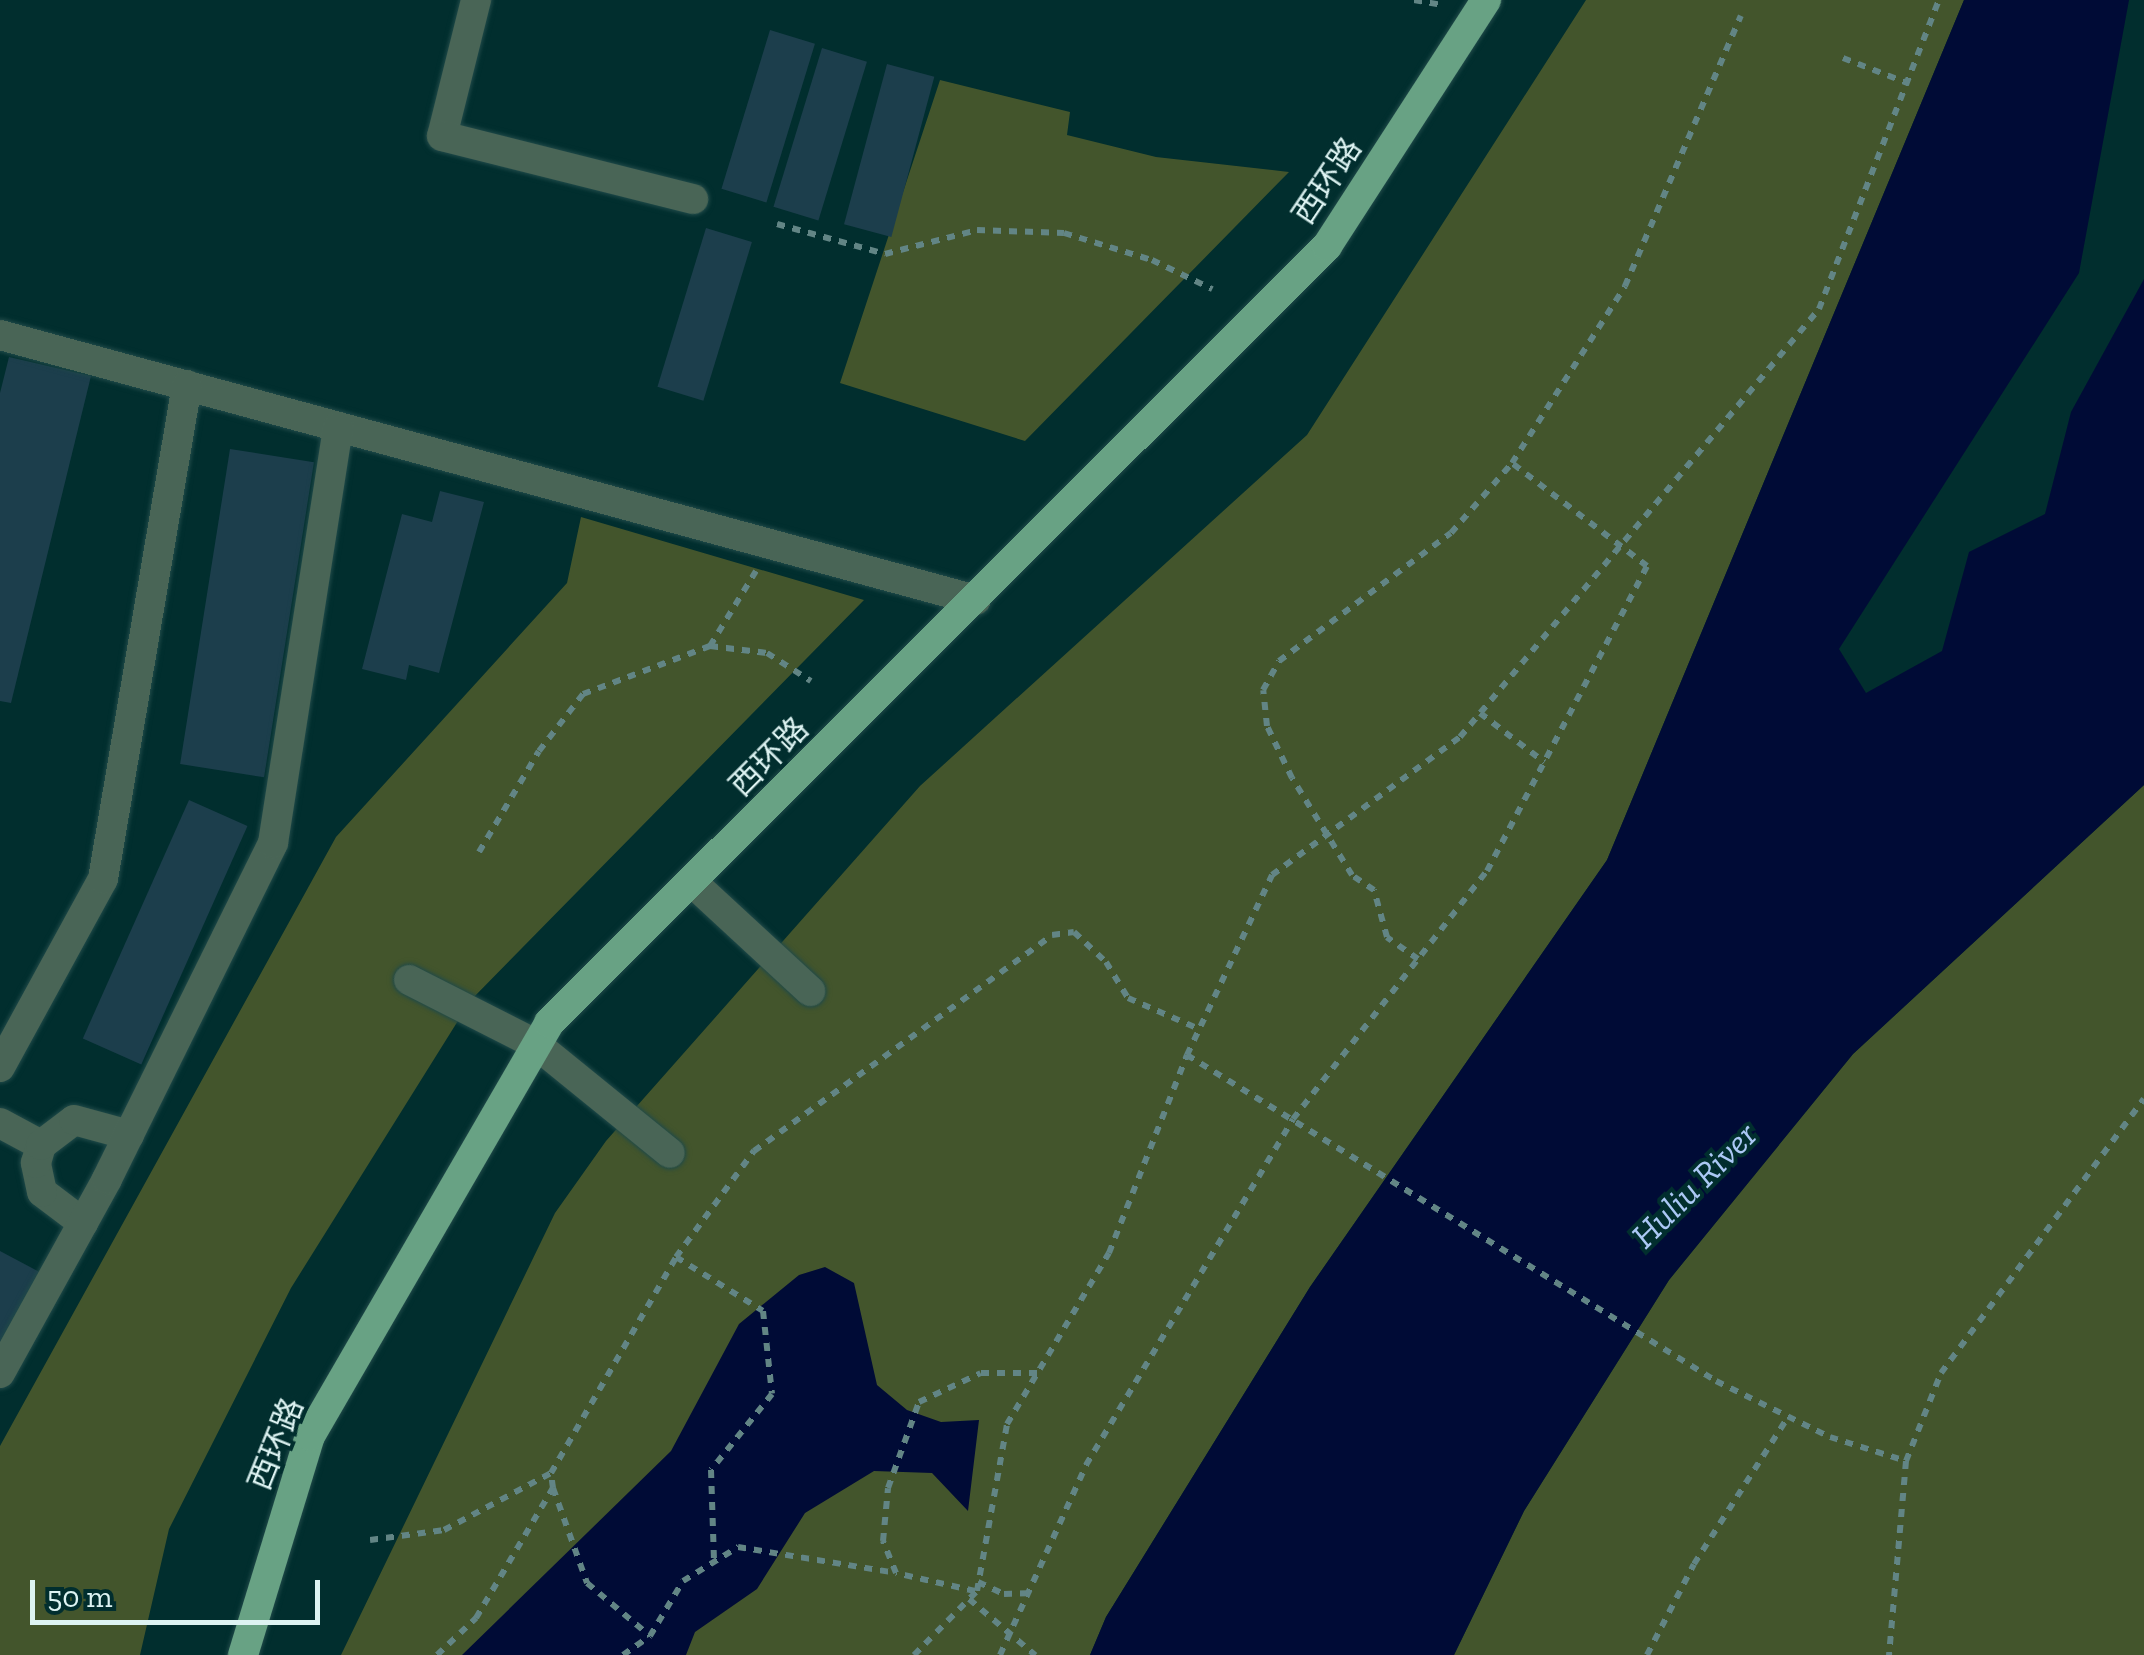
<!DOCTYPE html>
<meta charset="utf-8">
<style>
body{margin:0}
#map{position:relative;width:2144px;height:1655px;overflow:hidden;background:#012e2e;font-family:"Zilla Slab","Noto Sans SC",serif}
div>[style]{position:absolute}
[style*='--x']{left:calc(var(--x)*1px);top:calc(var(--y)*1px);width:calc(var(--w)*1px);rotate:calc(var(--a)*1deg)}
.green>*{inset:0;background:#43552c}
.water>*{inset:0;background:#000b36}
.building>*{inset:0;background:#1c3e4c;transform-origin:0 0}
.path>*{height:6px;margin-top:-3px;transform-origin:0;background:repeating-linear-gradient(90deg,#628585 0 8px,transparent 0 16px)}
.roads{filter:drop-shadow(0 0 2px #204a49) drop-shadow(0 0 2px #204a49)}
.minor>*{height:30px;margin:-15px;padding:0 15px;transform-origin:15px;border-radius:15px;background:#496556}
.major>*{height:30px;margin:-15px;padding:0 15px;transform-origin:15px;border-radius:15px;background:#68a284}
span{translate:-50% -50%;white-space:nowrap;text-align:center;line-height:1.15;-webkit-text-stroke:8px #012e2e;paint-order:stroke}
.street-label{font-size:32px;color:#ddf3f2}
.water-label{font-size:35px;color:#abc8f5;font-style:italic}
.scale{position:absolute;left:30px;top:1580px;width:290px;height:45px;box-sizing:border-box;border:5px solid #ddf3f2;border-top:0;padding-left:12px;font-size:30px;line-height:35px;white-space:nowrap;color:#ddf3f2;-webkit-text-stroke:8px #012e2e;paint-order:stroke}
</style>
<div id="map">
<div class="green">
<i style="clip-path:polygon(1586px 0,1964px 0,1607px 860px,1310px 1287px,1106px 1617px,1090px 1655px,341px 1655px,555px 1213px,606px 1141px,920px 786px,1307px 435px)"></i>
<i style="clip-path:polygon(940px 80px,1070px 112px,1067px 135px,1156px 157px,1289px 172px,1025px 441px,840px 383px)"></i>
<i style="clip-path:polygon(581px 517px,864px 600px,471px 1000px,291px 1288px,169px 1529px,140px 1655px,0 1655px,0 1446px,336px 837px,567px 583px)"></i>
<i style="clip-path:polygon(2144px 785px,2144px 1655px,1454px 1655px,1524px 1511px,1669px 1280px,1853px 1054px)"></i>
</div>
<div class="water">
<i style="clip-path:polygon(1964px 0,2129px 0,2079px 273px,1839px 649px,1866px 693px,1942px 651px,1969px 552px,2045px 514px,2071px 412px,2144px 279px,2144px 785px,1853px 1054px,1669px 1280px,1524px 1511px,1454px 1655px,1090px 1655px,1106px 1617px,1310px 1287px,1607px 860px)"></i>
<i style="clip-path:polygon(825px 1267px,854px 1283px,877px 1385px,907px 1410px,941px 1422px,979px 1420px,968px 1511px,932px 1473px,874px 1471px,805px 1513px,757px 1589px,695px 1632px,686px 1655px,462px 1655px,671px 1451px,739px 1324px,799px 1275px)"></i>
</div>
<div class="building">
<i style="left:770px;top:30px;width:47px;height:166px;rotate:17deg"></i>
<i style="left:822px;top:48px;width:47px;height:166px;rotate:17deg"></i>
<i style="left:887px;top:64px;width:49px;height:166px;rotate:15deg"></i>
<i style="left:706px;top:228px;width:48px;height:166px;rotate:17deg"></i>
<i style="clip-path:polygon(9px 357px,91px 376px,11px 703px,0 701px,0 393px)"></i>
<i style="left:230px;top:449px;width:85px;height:319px;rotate:9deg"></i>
<i style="clip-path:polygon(440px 491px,484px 502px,439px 673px,409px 665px,406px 680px,362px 669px,402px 514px,432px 522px)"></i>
<i style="left:189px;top:800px;width:64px;height:261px;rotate:24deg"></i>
<i style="clip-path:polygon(0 1251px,47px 1276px,0 1362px)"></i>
</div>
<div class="path">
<i style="--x:1414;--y:0;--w:28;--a:10"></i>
<i style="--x:1843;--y:58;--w:69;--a:21.3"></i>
<i style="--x:777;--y:224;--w:112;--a:15.5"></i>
<i style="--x:885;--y:254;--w:95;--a:-14.6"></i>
<i style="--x:977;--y:230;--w:87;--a:2"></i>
<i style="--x:1064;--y:233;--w:92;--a:17.1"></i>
<i style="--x:1152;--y:260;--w:67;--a:25.8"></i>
<i style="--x:710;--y:646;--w:88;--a:-58.5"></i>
<i style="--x:1480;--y:713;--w:81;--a:37.4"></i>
<i style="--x:479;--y:852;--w:117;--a:-59.3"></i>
<i style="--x:539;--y:751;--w:72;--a:-52.3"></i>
<i style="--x:583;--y:694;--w:136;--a:-20.7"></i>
<i style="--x:710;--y:646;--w:57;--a:7"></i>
<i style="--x:767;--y:653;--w:52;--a:32.5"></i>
<i style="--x:1418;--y:959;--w:38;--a:-145"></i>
<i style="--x:1387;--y:937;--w:49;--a:-105.5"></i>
<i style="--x:1374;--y:890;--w:27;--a:-146"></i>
<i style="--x:1352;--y:875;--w:114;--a:-121.7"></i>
<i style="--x:1292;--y:778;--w:58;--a:-115.7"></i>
<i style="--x:1267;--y:726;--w:36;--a:-96"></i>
<i style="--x:1263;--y:690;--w:33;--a:-61"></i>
<i style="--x:1279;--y:661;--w:214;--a:-36.7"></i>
<i style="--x:1451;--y:533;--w:93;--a:-48.9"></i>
<i style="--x:1512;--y:463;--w:210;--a:-57.4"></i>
<i style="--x:1625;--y:286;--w:294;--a:-66.8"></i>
<i style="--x:1187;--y:1055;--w:621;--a:31.64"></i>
<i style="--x:1716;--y:1381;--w:127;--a:26.2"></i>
<i style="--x:1830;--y:1437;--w:80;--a:17.5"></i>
<i style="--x:1906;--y:1461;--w:195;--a:95"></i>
<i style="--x:676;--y:1257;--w:102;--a:31.8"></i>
<i style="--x:763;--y:1311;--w:83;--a:83.8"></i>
<i style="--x:772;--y:1394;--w:97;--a:128.8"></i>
<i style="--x:711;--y:1470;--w:92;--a:88.1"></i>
<i style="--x:1906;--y:1461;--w:95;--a:-68.3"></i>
<i style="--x:1941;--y:1373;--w:341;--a:-53.5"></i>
<i style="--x:553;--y:1488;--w:101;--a:70.3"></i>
<i style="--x:587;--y:1583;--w:82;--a:40.1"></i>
<i style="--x:370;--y:1540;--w:75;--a:-7.7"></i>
<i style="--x:444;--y:1530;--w:121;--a:-28"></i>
<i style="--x:551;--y:1473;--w:250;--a:-59.9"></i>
<i style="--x:676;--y:1257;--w:132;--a:-53.7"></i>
<i style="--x:754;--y:1151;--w:368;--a:-35.9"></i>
<i style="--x:1052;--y:935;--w:22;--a:-8"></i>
<i style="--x:1074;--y:932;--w:44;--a:43.2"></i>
<i style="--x:1106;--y:962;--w:42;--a:58.6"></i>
<i style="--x:1128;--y:998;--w:77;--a:23.6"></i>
<i style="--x:978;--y:1582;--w:29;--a:25"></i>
<i style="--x:1004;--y:1594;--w:24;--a:-2"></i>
<i style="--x:975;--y:1591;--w:81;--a:-167.2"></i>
<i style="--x:896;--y:1573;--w:35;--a:-112"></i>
<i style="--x:883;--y:1541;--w:53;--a:-84.6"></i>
<i style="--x:888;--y:1488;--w:91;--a:-70.2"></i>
<i style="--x:919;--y:1402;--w:68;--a:-25.1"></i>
<i style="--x:981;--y:1373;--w:57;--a:0"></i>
<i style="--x:969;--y:1599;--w:87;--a:40.3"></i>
<i style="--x:437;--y:1655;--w:54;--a:-43.5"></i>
<i style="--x:476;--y:1618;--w:151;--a:-59.4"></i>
<i style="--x:553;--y:1488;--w:14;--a:-98"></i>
<i style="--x:623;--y:1655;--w:33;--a:-35"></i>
<i style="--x:650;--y:1636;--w:64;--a:-59"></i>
<i style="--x:683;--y:1581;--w:65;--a:-31.7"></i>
<i style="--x:738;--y:1547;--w:160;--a:9.3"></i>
<i style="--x:914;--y:1655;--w:90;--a:-45.5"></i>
<i style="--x:977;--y:1591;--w:170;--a:-79.8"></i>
<i style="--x:1007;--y:1424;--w:199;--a:-59.2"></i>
<i style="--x:1109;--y:1253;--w:213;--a:-68.5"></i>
<i style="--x:1187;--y:1055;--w:199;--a:-64.7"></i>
<i style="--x:1272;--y:875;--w:233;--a:-36.3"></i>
<i style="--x:1460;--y:737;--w:559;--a:-50.01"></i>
<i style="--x:1819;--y:309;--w:331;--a:-68.8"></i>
<i style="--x:1000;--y:1655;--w:209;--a:-65.6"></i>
<i style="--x:1086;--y:1465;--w:403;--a:-59.1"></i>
<i style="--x:1293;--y:1119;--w:315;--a:-52"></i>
<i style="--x:1487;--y:871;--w:344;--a:-62.3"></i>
<i style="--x:1647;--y:566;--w:170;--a:-142.7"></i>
<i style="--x:1647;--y:1655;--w:102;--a:-62.7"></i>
<i style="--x:1694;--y:1564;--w:174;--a:-57.4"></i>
</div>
<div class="roads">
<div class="minor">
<i style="--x:476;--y:0;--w:140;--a:104"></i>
<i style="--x:442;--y:136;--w:259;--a:14.1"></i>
<i style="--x:0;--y:335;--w:1011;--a:15.19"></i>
<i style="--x:692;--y:882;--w:161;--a:42.7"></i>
<i style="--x:409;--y:980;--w:144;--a:26.9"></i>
<i style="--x:537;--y:1045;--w:171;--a:39.1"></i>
<i style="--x:0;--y:1067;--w:214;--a:-61.3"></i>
<i style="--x:103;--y:879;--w:501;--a:-80.35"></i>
<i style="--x:0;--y:1123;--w:47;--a:28.2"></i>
<i style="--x:83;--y:1223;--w:51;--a:-142.9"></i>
<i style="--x:42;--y:1192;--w:30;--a:-102"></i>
<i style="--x:36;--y:1163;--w:19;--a:-74"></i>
<i style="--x:41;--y:1145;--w:41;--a:-37.1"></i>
<i style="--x:74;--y:1120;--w:57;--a:15.3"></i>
<i style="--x:0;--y:1373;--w:222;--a:-61.1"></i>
<i style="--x:107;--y:1179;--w:375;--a:-63.7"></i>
<i style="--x:273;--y:843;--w:421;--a:-81.1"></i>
</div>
<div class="major">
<i style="--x:243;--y:1655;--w:229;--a:-73"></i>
<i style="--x:310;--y:1436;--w:477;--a:-59.9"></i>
<i style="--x:549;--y:1023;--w:1100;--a:-44.96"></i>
<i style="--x:1327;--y:246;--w:293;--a:-57.1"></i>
</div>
</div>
<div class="street-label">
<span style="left:1327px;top:181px;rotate:-56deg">西环路</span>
<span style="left:769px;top:757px;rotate:-45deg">西环路</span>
<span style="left:276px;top:1444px;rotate:-68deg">西环路</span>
</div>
<div class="water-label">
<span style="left:1694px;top:1185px;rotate:-45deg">Huliu River</span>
</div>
<div class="scale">50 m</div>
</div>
